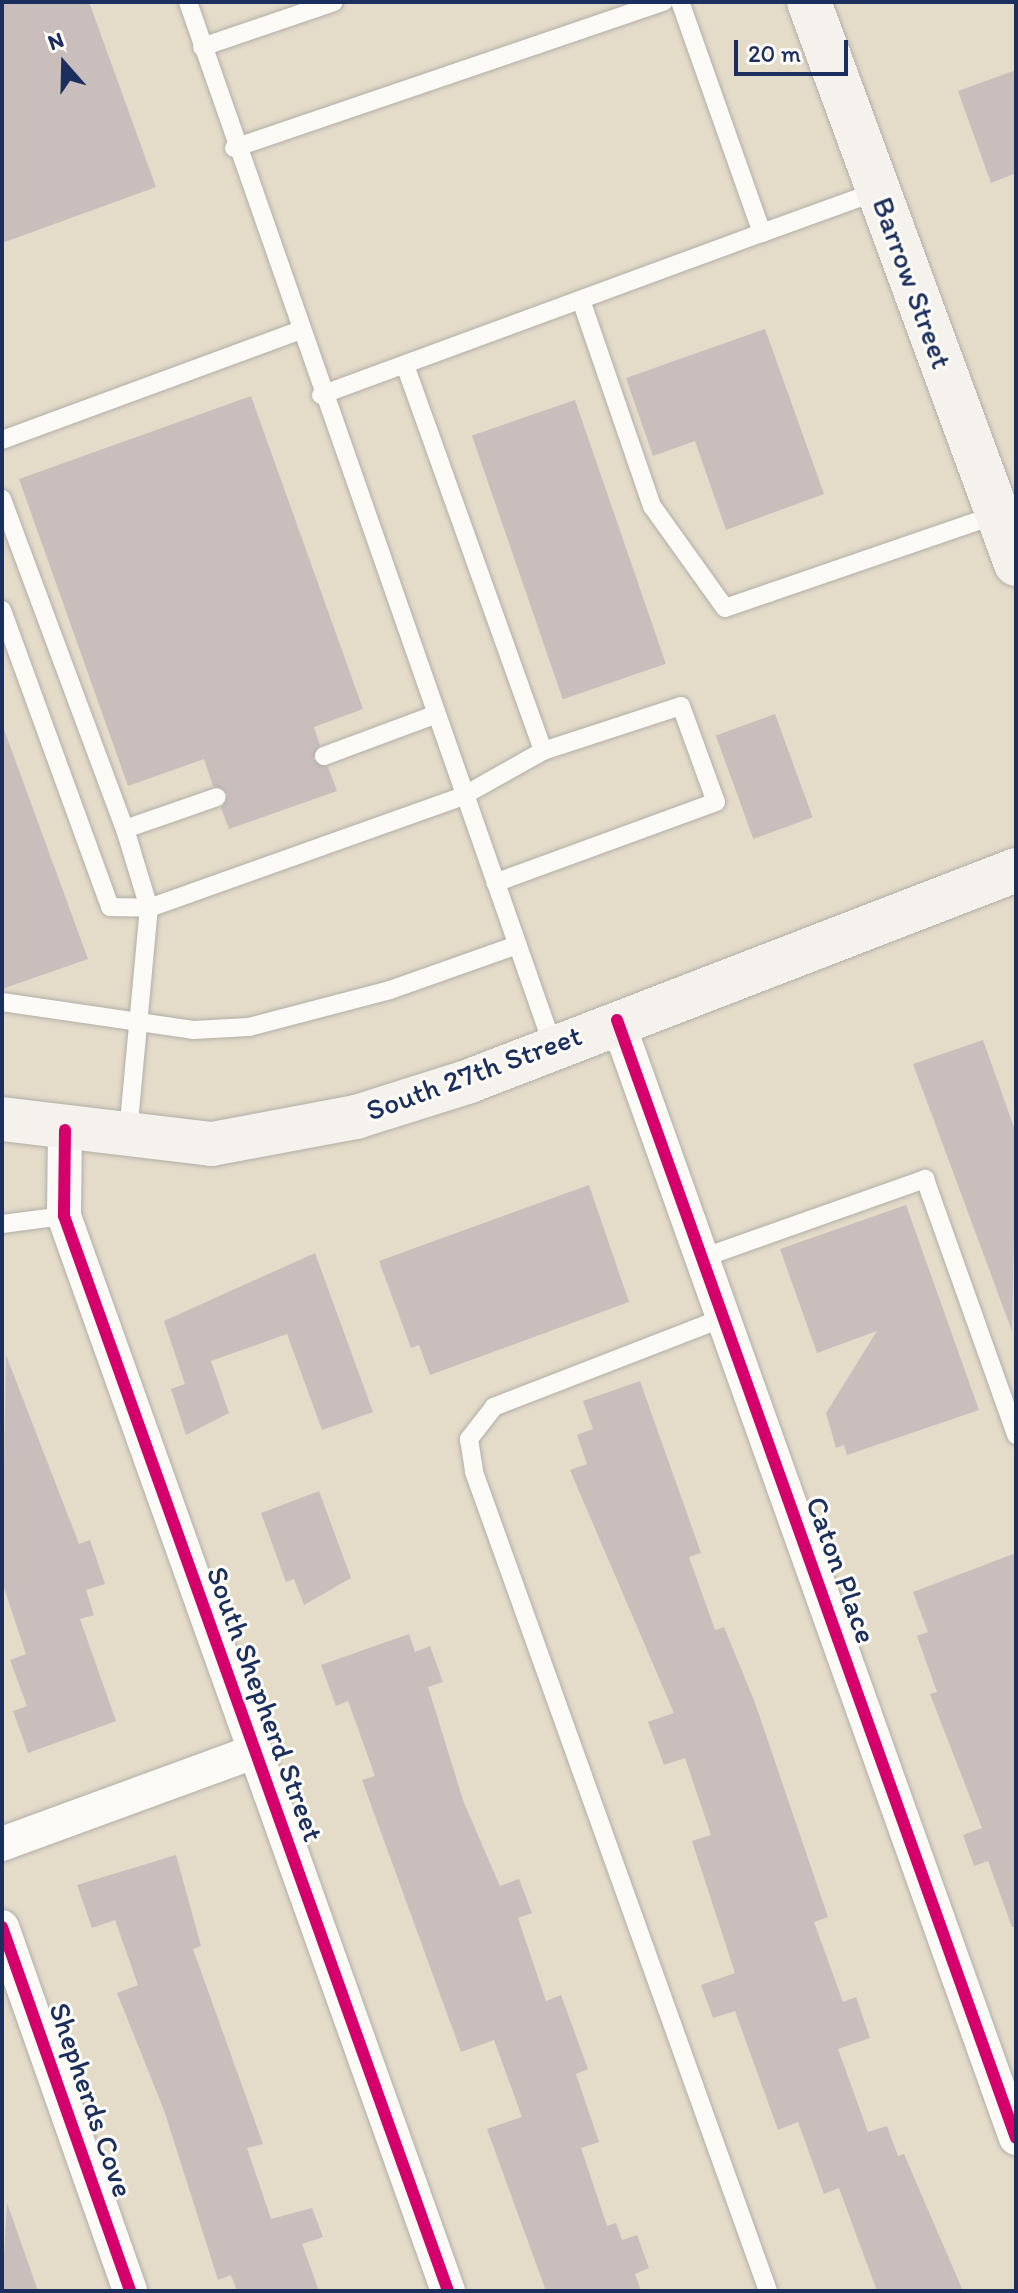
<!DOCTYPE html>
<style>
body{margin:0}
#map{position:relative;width:1018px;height:2293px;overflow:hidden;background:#e4dbc9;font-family:Itim,sans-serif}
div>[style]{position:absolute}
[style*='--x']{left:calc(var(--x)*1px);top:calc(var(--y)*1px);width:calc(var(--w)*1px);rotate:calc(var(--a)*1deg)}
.building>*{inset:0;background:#c9bebc;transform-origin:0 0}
.roads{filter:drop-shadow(0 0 2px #b1aea7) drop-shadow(0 0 2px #b1aea7)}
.service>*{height:18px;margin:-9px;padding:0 9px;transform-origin:9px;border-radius:9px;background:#fbfaf7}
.minor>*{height:34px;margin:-17px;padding:0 17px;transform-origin:17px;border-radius:17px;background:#fbfaf7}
.secondary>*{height:44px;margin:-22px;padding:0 22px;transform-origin:22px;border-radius:22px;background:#f5f1ed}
.cycleway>*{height:12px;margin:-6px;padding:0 6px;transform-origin:6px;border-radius:6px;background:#d6006c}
span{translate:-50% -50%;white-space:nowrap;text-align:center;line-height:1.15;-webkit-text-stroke:6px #fdfcf7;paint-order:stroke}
.street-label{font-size:30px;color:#1b2f5e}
.frame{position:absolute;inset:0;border:4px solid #1b2f5e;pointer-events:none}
.north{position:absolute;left:24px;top:24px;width:80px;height:80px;-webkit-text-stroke:6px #fdfcf7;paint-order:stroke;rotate:340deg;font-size:22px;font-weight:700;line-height:32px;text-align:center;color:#1b2f5e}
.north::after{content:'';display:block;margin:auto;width:28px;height:36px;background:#1b2f5e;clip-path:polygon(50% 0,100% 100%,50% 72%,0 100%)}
.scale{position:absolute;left:734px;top:40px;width:114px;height:36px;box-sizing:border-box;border:4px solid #1b2f5e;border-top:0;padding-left:10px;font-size:24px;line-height:28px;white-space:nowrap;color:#1b2f5e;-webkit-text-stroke:6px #fdfcf7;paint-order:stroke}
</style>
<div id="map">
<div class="building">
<i style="clip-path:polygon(2px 2px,89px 2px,156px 187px,2px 243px)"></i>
<i style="clip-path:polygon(1016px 70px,1016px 173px,991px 183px,958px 91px)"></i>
<i style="clip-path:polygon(765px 329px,824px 494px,726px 530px,695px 441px,653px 456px,626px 378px)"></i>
<i style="clip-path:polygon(251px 396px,363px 709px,314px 727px,320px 745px,313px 759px,328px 767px,337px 791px,229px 829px,221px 808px,228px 794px,213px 786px,204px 759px,128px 786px,19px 479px)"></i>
<i style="left:575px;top:400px;width:279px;height:109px;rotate:71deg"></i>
<i style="left:775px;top:714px;width:110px;height:63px;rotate:70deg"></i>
<i style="clip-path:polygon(2px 724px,88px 959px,2px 989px)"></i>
<i style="clip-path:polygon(983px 1040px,1016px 1133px,1012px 1331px,913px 1064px)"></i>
<i style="clip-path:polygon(589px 1185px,629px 1302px,430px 1375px,419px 1345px,411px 1348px,379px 1261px)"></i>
<i style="clip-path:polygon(906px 1205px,979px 1410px,847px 1455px,844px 1445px,836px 1448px,826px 1413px,877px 1331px,817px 1353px,780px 1249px)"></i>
<i style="clip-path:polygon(315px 1253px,373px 1412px,322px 1430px,287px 1334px,211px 1361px,229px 1413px,186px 1435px,171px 1389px,185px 1384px,164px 1321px)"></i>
<i style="clip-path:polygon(6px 1355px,79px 1544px,90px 1540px,105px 1584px,86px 1590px,94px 1615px,80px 1619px,116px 1721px,28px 1753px,13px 1711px,27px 1706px,10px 1660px,26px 1654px,2px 1582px)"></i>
<i style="clip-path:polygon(640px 1381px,701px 1553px,689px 1557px,715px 1630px,724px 1627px,755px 1703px,828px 1917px,814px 1922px,843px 2002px,856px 1997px,870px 2038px,838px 2049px,868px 2132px,887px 2126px,898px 2156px,904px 2154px,963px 2291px,877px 2291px,839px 2188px,824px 2194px,798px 2122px,778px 2130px,735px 2011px,713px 2018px,701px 1985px,735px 1973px,692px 1841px,711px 1835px,685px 1758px,664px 1765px,648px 1722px,674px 1713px,570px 1470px,587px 1464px,577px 1435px,593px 1429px,583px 1401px)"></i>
<i style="clip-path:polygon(319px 1491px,351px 1578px,304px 1605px,294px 1579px,286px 1582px,261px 1513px)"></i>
<i style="clip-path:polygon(1016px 1553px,1016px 1927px,1012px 1927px,988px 1861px,974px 1866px,963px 1835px,982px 1828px,930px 1694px,937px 1692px,917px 1636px,928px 1632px,913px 1592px)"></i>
<i style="clip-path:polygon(409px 1634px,415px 1652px,430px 1646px,443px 1682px,428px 1687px,464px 1803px,500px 1886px,519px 1879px,532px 1913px,518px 1918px,546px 2001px,561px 1995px,588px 2069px,576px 2074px,599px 2142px,581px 2148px,607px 2226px,616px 2223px,622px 2240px,637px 2235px,649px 2268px,635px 2274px,641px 2291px,546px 2291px,487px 2129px,522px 2117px,494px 2040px,461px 2052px,362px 1780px,375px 1776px,348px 1701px,336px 1706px,321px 1665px)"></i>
<i style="clip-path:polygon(176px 1855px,201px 1946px,193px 1949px,263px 2144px,247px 2148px,271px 2219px,312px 2208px,323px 2237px,302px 2244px,319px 2291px,237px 2291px,231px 2275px,218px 2280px,164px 2110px,117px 1993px,138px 1985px,115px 1920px,92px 1928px,77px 1885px)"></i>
<i style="clip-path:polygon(7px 2203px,38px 2291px,2px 2291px)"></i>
</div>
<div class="roads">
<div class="service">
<i style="--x:188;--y:2;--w:1106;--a:70.73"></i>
<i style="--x:202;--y:47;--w:139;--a:-18.8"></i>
<i style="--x:234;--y:148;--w:454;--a:-18.8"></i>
<i style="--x:762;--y:233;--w:123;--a:-19.9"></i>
<i style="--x:581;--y:300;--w:218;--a:71"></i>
<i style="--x:652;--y:506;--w:125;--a:54.4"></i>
<i style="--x:725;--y:608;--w:289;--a:-19"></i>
<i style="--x:405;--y:365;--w:410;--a:70.3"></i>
<i style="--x:321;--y:395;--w:470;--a:-20.2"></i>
<i style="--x:762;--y:233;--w:245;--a:-109.5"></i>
<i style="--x:2;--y:440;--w:316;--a:-20.2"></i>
<i style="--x:2;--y:499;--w:352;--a:69.6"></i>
<i style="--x:2;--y:610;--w:316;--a:70"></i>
<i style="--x:110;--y:907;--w:39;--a:1"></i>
<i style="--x:149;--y:908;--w:83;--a:-106.9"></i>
<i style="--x:125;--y:829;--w:97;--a:-19.2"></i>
<i style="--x:324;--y:756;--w:117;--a:-20.4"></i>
<i style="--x:2;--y:1002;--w:193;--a:8.3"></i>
<i style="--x:193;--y:1030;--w:56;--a:-3.1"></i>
<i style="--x:249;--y:1027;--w:146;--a:-14.7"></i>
<i style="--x:390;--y:990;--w:135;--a:-19.5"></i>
<i style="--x:128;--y:1133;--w:226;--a:-84.7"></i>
<i style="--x:149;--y:908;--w:333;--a:-19.6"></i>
<i style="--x:463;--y:796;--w:92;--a:-29.4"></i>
<i style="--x:543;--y:751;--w:145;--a:-18.1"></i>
<i style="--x:681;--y:706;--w:102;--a:70"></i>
<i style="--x:716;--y:802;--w:235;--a:159.9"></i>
<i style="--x:2;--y:1224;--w:63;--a:-7.4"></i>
<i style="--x:702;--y:1258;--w:237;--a:-19.5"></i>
<i style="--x:925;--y:1179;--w:272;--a:70.4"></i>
<i style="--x:723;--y:1318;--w:246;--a:158.8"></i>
<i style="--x:494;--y:1407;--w:41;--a:128"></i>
<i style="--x:469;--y:1439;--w:33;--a:81"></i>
<i style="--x:474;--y:1472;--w:870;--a:70.25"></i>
</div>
<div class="minor">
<i style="--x:617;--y:1020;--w:1187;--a:70.36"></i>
<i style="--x:65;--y:1130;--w:86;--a:90.7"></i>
<i style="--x:64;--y:1216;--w:1142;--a:70.34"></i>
<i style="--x:2;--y:1844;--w:268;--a:-20.1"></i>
<i style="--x:2;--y:1927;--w:386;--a:70.6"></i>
</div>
<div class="secondary">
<i style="--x:809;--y:2;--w:599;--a:69.78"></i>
<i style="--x:2;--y:1119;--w:211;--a:6.8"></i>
<i style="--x:212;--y:1144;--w:147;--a:-10.6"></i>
<i style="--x:356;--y:1117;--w:116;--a:-17.5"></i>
<i style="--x:467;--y:1082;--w:589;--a:-21.11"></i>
</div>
</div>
<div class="cycleway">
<i style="--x:617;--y:1020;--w:1187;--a:70.36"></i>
<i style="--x:65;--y:1130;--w:86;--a:90.7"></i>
<i style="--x:64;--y:1216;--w:1142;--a:70.34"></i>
<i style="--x:2;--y:1927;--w:386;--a:70.6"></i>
</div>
<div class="street-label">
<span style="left:912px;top:283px;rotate:70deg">Barrow Street</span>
<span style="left:474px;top:1073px;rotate:-20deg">South 27th Street</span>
<span style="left:841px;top:1570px;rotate:70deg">Caton Place</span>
<span style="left:265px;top:1704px;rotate:70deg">South Shepherd Street</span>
<span style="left:91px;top:2100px;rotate:71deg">Shepherds Cove</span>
</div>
<div class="frame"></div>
<div class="north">N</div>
<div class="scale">20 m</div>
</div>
